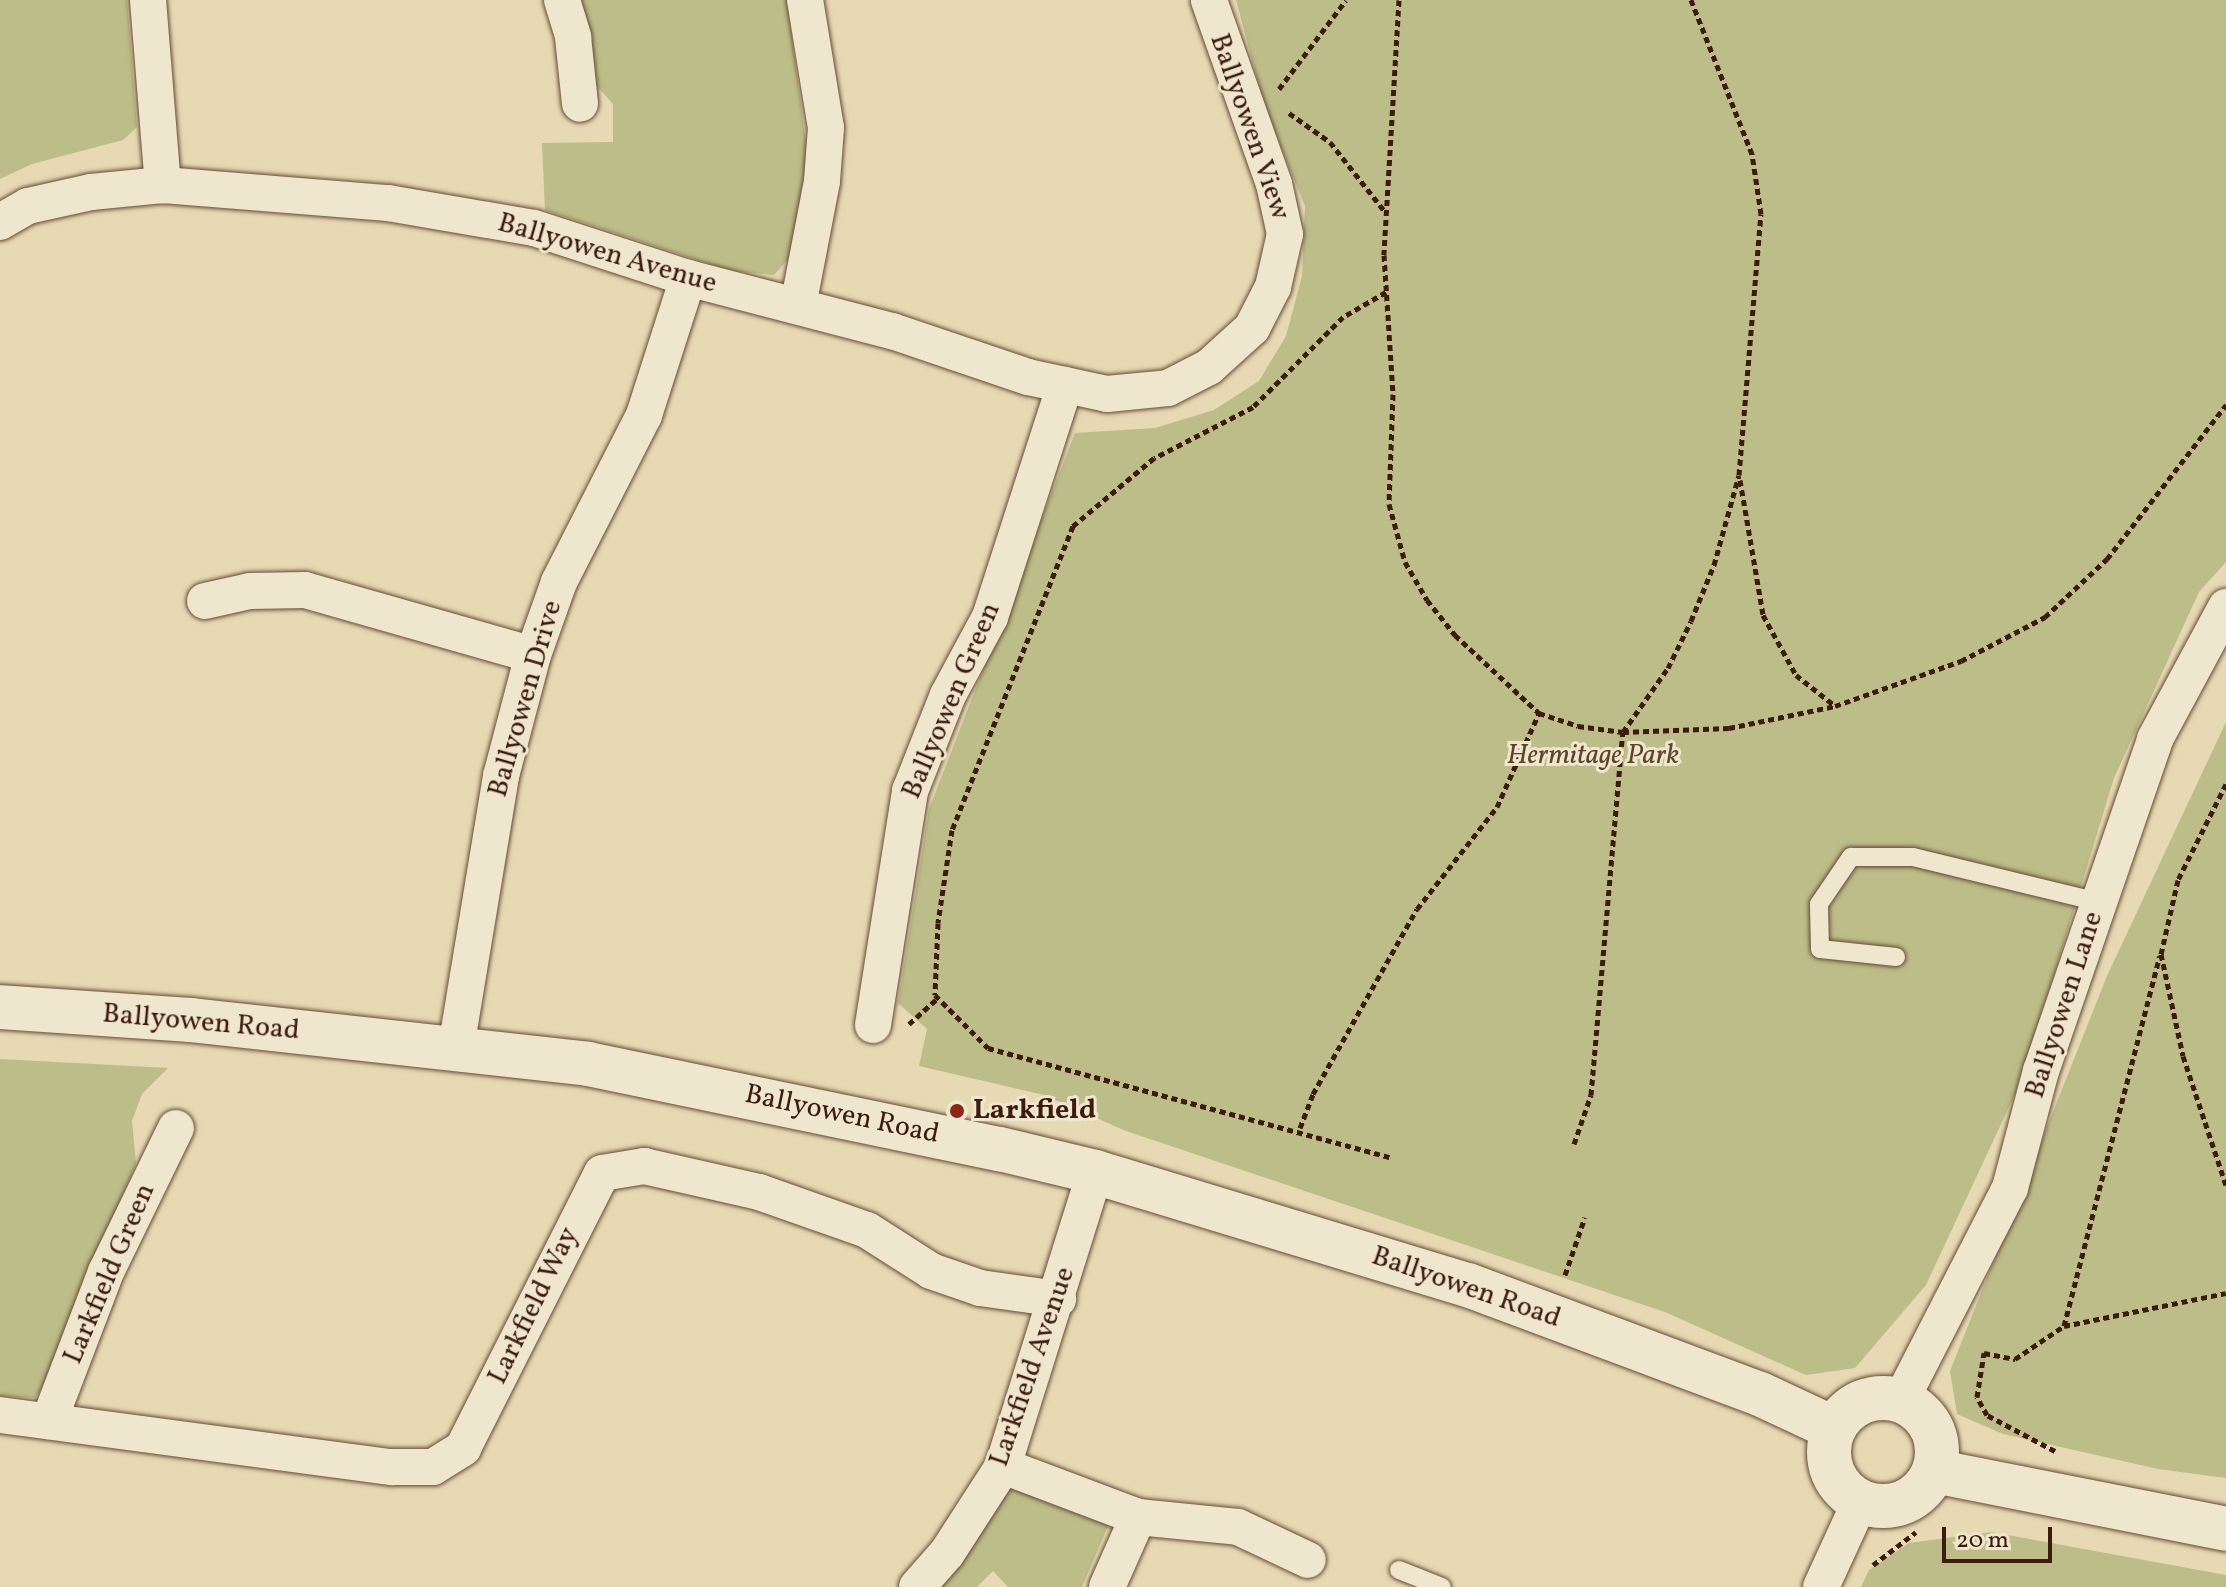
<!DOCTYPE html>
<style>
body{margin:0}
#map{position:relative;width:2226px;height:1587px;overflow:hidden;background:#e6d9b3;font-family:Vollkorn,serif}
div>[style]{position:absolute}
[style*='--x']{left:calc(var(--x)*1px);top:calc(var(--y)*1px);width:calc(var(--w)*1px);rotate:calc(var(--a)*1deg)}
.green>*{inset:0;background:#bcbd88}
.path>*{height:5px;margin-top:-2.5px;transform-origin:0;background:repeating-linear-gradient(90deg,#3d1b0e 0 6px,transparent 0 10px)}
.roads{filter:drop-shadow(0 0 2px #674a37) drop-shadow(0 0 2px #674a37)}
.service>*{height:18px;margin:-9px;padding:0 9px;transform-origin:9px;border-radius:9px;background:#efe6ce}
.minor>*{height:36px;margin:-18px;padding:0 18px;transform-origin:18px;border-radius:18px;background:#efe6ce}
.tertiary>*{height:44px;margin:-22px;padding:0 22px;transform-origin:22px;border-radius:22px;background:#efe6ce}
.tertiary>.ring{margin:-22px;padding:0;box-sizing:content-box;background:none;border:44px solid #efe6ce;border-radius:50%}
.dots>*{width:22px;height:22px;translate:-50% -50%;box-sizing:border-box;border:4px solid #efe6ce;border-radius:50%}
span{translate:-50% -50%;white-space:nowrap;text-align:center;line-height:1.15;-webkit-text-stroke:6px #efe6ce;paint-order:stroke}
.street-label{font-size:28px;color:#3d1b0e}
.park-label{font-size:28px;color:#5d442c;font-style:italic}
.poi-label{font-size:28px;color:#3d1b0e;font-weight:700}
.left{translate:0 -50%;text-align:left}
.scale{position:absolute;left:1942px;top:1527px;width:110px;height:36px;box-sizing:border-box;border:4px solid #3d1b0e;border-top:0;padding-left:10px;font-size:24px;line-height:28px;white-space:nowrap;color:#3d1b0e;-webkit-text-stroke:6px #efe6ce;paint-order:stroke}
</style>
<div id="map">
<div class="green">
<i style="clip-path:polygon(0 0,127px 0,137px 127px,123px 140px,32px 164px,0 179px)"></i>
<i style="clip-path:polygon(576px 0,787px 0,806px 143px,804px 203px,799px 247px,774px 275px,732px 271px,545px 210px,542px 143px,613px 142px,613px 104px,595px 84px)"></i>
<i style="clip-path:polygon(1236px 0,2226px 0,2226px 562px,2199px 592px,2114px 778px,2023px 1077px,1926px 1285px,1855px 1368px,1806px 1375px,1665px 1312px,1126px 1131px,1044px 1095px,919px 1066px,927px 1029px,898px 1003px,929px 809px,1075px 433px,1155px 428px,1214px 410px,1259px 381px,1286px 336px,1302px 276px,1305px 206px,1265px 108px)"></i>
<i style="clip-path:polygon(2226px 722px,2226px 1478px,2158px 1469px,2003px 1434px,1957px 1414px,1950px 1371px,2107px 976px)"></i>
<i style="clip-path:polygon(0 1059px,168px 1068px,142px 1094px,132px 1121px,136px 1163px,49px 1378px,35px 1398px,0 1396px)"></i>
<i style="clip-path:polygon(1013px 1486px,1109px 1524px,1082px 1587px,1008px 1587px,993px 1571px,977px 1587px,934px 1587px)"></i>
<i style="clip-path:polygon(1991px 1532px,2226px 1575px,2226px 1587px,1861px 1587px,1869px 1570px,1909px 1543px)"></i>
</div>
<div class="path">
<i style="--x:1399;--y:0;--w:255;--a:93.4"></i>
<i style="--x:1384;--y:255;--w:139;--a:86.3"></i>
<i style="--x:1393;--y:394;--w:110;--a:92.1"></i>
<i style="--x:1389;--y:504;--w:60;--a:74.6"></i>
<i style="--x:1405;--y:562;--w:44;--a:59.9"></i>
<i style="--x:1427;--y:600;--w:45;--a:51.3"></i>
<i style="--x:1455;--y:635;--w:115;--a:42.9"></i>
<i style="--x:1539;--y:713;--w:41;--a:18.4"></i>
<i style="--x:1578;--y:726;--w:45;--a:7.6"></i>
<i style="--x:1623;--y:732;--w:106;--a:-2.2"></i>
<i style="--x:1729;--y:728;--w:108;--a:-11.7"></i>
<i style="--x:1835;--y:706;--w:134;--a:-19.7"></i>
<i style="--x:1961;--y:661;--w:95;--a:-27.6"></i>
<i style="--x:2045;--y:617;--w:85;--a:-43.1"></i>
<i style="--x:2107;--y:559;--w:195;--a:-52.3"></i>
<i style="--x:1279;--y:89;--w:111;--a:-53"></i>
<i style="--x:1289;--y:113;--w:50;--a:35.3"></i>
<i style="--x:1330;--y:142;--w:90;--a:51.7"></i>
<i style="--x:1386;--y:292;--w:50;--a:149.8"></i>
<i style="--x:1343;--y:317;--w:127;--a:135"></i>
<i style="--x:1253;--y:407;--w:111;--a:152.7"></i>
<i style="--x:1154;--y:458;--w:106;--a:140"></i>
<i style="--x:1073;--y:526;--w:327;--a:111.7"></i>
<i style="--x:952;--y:830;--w:94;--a:98.6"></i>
<i style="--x:938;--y:923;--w:72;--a:92.4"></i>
<i style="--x:935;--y:995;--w:75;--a:45"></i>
<i style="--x:988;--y:1048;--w:416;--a:15.2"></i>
<i style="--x:1740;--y:480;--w:137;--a:80.3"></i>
<i style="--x:1763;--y:615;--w:68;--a:61.2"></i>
<i style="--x:1796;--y:675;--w:48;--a:38.3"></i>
<i style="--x:2226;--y:784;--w:107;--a:116.6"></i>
<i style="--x:2178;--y:880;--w:76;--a:102.9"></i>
<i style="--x:2161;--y:954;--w:104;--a:77.8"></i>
<i style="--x:2183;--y:1056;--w:136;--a:71.6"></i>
<i style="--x:909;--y:1024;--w:39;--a:-42"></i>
<i style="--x:1300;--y:1128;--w:36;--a:-69"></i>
<i style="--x:1313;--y:1094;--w:212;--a:-60.7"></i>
<i style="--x:1417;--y:909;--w:130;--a:-51.9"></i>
<i style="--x:1497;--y:807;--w:103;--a:-65.9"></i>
<i style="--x:1574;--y:1144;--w:52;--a:-70.9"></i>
<i style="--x:1591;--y:1095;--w:364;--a:-85"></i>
<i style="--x:1623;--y:732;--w:78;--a:-54.9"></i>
<i style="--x:1668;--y:668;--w:52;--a:-63.9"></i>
<i style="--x:1691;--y:621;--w:61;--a:-67.7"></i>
<i style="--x:1714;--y:565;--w:93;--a:-74.5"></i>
<i style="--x:1739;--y:475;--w:262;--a:-85.2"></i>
<i style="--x:1761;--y:214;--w:61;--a:-98.5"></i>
<i style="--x:1752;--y:154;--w:166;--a:-111.6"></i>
<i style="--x:1565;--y:1275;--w:61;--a:-71"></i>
<i style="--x:2064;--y:1326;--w:382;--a:-75.5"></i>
<i style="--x:2055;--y:1451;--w:77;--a:-152.1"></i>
<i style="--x:1987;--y:1415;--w:21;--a:-119"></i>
<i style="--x:1977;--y:1397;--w:45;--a:-81"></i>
<i style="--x:1984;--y:1353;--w:32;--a:11"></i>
<i style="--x:2015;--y:1359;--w:59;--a:-34"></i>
<i style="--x:2064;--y:1326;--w:165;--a:-11.5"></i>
<i style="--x:1873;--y:1565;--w:54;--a:-37.5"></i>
</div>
<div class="roads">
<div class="service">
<i style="--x:1896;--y:957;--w:76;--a:-174"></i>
<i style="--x:1820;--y:949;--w:45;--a:-91.3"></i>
<i style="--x:1819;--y:904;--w:57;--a:-55.8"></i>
<i style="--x:1851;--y:857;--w:62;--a:0"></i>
<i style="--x:1913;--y:857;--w:191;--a:13.6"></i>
<i style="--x:1399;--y:1570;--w:46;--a:21.6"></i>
</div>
<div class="minor">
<i style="--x:148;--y:0;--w:186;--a:85.4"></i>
<i style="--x:562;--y:0;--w:39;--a:73"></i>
<i style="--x:573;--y:37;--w:67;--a:84"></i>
<i style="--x:0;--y:222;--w:32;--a:-30"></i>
<i style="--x:28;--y:206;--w:65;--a:-12.5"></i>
<i style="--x:91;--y:192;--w:72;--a:-5.6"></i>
<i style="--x:163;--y:185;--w:226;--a:4.6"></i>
<i style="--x:388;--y:203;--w:148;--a:9.7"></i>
<i style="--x:534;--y:228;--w:162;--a:18"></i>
<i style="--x:688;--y:278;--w:211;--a:14.6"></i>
<i style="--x:892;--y:331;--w:144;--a:18.7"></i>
<i style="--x:1028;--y:377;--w:81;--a:12.1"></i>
<i style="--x:1107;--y:394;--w:61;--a:-5.6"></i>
<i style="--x:1168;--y:388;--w:46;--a:-27.1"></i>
<i style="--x:1209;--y:367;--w:58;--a:-42.2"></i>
<i style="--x:1252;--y:328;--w:46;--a:-62.9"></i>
<i style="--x:1273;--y:287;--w:54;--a:-77.2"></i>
<i style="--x:1285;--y:234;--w:51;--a:-102.4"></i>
<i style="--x:1274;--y:184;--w:195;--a:-109.5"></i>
<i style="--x:798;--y:306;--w:127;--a:-79.1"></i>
<i style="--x:822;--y:181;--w:53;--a:-85.7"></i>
<i style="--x:826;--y:128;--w:130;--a:-99.3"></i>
<i style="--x:205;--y:601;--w:46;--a:-12.5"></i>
<i style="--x:250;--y:591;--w:55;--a:-1"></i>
<i style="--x:305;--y:590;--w:237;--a:15.9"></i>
<i style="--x:873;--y:1025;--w:237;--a:-81"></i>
<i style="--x:910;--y:791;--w:103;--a:-68.4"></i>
<i style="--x:948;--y:695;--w:89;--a:-61.7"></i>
<i style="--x:990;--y:617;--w:244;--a:-72.1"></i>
<i style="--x:456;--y:1048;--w:276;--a:-80.6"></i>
<i style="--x:501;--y:776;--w:125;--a:-75.2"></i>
<i style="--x:533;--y:655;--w:77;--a:-70.4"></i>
<i style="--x:559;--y:582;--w:187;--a:-63"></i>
<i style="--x:644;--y:415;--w:144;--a:-72.2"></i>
<i style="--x:1901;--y:1400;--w:238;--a:-62.8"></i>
<i style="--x:2010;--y:1188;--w:121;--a:-75.2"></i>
<i style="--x:2041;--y:1071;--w:351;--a:-71"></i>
<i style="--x:2155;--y:739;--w:150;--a:-61.7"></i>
<i style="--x:0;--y:1415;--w:395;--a:7.6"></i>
<i style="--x:392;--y:1467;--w:41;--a:0"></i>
<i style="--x:433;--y:1467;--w:36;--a:-32"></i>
<i style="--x:463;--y:1448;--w:308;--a:-63.2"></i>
<i style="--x:602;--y:1173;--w:43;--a:-9.5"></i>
<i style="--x:644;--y:1166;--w:118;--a:12.7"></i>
<i style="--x:759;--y:1192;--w:114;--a:19.4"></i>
<i style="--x:867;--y:1230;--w:76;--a:32.6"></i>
<i style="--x:931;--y:1271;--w:52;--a:19.1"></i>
<i style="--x:980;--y:1288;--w:79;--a:8"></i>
<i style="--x:49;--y:1421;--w:160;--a:-69.1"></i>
<i style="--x:106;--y:1272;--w:160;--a:-64.1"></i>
<i style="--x:1003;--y:1466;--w:144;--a:20.7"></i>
<i style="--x:1138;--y:1517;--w:100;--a:5.7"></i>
<i style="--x:1238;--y:1527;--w:77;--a:25.2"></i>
<i style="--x:917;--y:1587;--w:45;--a:-48.6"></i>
<i style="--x:947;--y:1553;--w:103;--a:-57.2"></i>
<i style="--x:1003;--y:1466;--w:308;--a:-72.6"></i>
<i style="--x:1107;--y:1587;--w:77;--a:-66.1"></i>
<i style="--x:1821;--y:1587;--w:94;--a:-65.4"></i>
</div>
<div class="tertiary">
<i style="--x:0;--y:1007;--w:191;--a:3.9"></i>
<i style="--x:191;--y:1020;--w:399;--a:6.3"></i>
<i style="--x:588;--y:1064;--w:421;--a:11.7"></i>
<i style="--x:1000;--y:1149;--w:98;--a:13.6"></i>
<i style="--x:1095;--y:1172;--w:390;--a:16.9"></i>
<i style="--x:1468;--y:1285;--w:312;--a:20.5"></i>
<i style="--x:1760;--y:1394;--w:81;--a:25"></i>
<i class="ring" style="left:1829px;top:1398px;width:64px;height:64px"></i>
<i style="--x:1934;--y:1471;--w:298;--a:11.2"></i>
</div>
</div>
<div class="dots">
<i style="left:957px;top:1111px;background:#8f2418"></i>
</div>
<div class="street-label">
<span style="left:1249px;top:127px;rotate:71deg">Ballyowen View</span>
<span style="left:607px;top:254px;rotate:16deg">Ballyowen Avenue</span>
<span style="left:526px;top:699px;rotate:-74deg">Ballyowen Drive</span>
<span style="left:952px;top:701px;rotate:-67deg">Ballyowen Green</span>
<span style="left:2065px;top:1005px;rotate:-72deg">Ballyowen Lane</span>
<span style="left:201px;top:1023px;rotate:5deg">Ballyowen Road</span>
<span style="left:842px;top:1115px;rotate:12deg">Ballyowen Road</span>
<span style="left:110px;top:1274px;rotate:-67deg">Larkfield Green</span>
<span style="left:1466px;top:1288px;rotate:19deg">Ballyowen Road</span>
<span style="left:534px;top:1306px;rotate:-64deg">Larkfield Way</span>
<span style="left:1033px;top:1367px;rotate:-71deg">Larkfield Avenue</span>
</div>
<div class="park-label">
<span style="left:1593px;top:756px">Hermitage Park</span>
</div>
<div class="poi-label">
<span class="left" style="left:973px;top:1111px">Larkfield</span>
</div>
<div class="scale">20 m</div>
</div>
